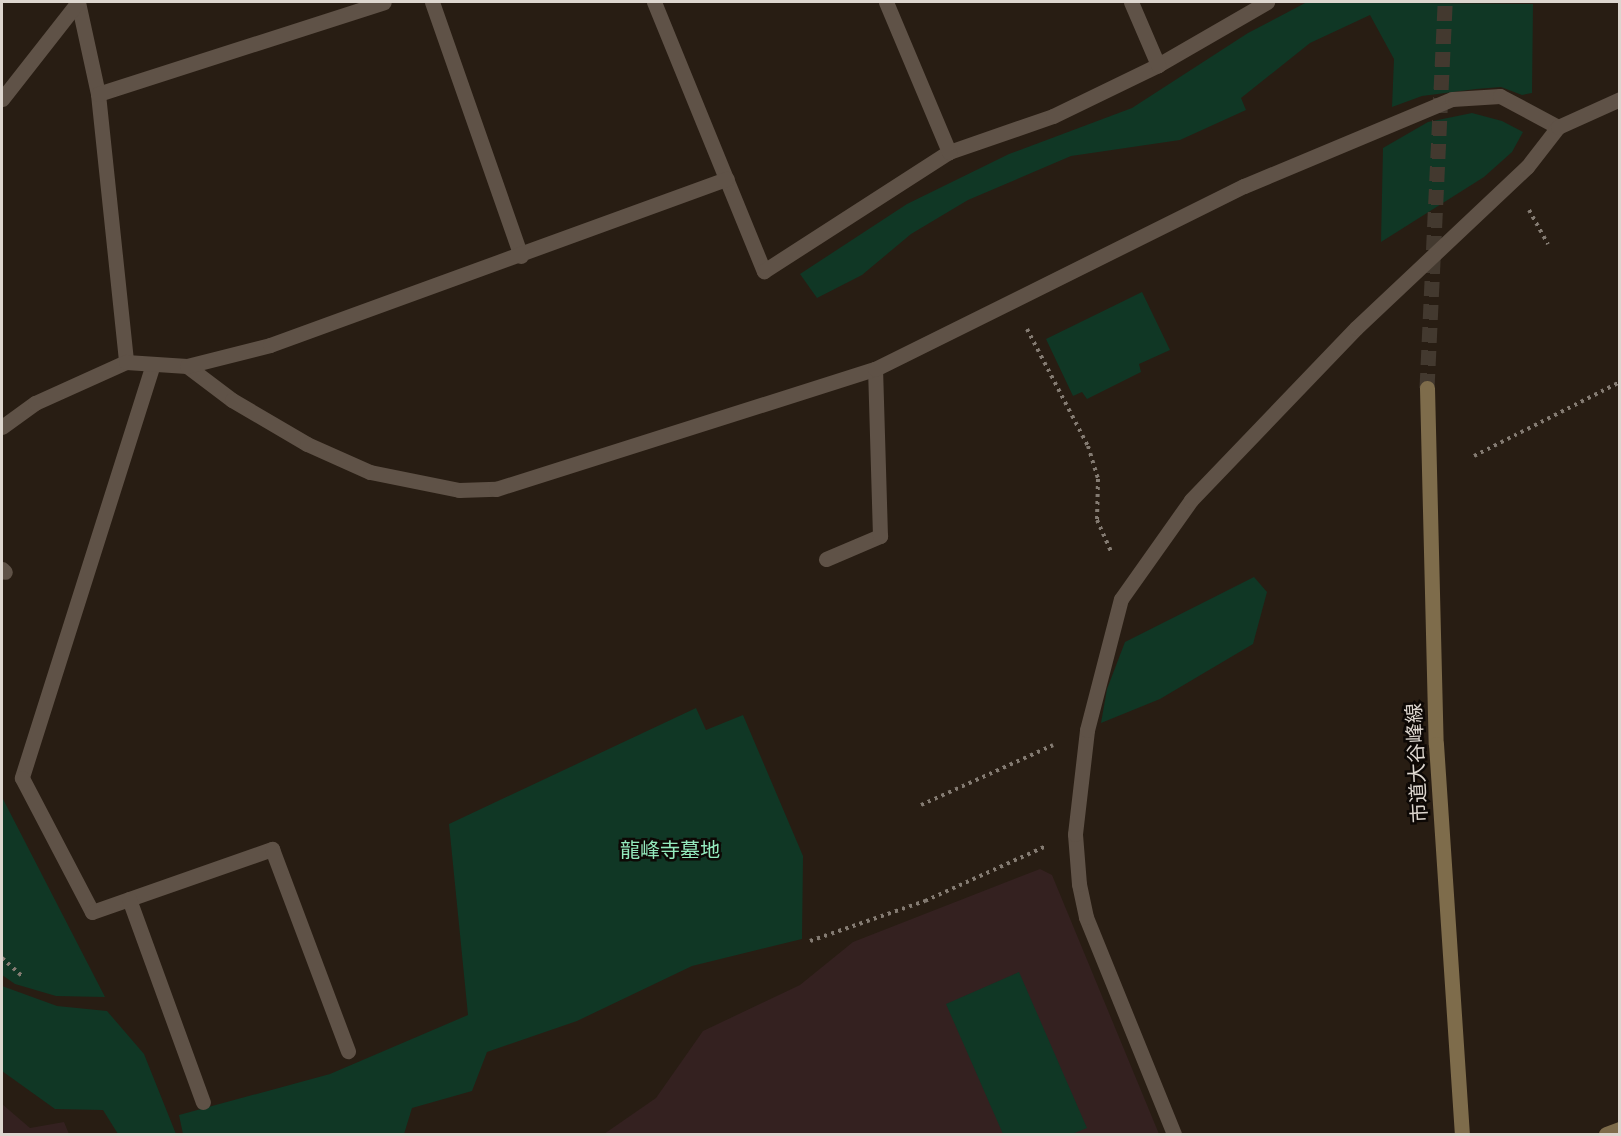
<!DOCTYPE html>
<meta charset="utf-8">
<style>
body{margin:0}
#map{position:relative;width:1621px;height:1136px;overflow:hidden;background:#281d13;font-family:"DM Sans","Noto Sans JP",sans-serif}
div>[style]{position:absolute}
[style*='--x']{left:calc(var(--x)*1px);top:calc(var(--y)*1px);width:calc(var(--w)*1px);rotate:calc(var(--a)*1deg)}
.education>*{inset:0;background:#342120}
.green>*{inset:0;background:#103725}
.secondary-tunnel>*{height:15px;margin-top:-7.5px;transform-origin:0;background:repeating-linear-gradient(90deg,#43392f 0 15px,transparent 0 23px)}
.path>*{height:4px;margin-top:-2px;transform-origin:0;background:repeating-linear-gradient(90deg,#847b72 0 3px,transparent 0 7.5px)}
.lane>*{height:15px;margin:-7.5px;padding:0 7.5px;transform-origin:7.5px;border-radius:7.5px;background:#5f5247}
.street>*{height:15px;margin:-7.5px;padding:0 7.5px;transform-origin:7.5px;border-radius:7.5px;background:#5f5247}
.secondary>*{height:15px;margin:-7.5px;padding:0 7.5px;transform-origin:7.5px;border-radius:7.5px;background:#7e6c4b}
span{translate:-50% -50%;white-space:nowrap;text-align:center;line-height:1.15;-webkit-text-stroke:5px #0d0805;paint-order:stroke}
.street-label{font-size:20px;color:#ddd6cf}
.park-label{font-size:20px;color:#94eabd}
.frame{position:absolute;inset:0;border:3px solid #ddd6cf;pointer-events:none}
</style>
<div id="map">
<div class="education">
<i style="clip-path:polygon(1040px 869px,1052px 875px,1159px 1134px,604px 1134px,656px 1098px,703px 1031px,800px 985px,853px 942px)"></i>
<i style="clip-path:polygon(2px 1104px,30px 1128px,64px 1122px,69px 1134px,2px 1134px)"></i>
</div>
<div class="green">
<i style="clip-path:polygon(1307px 2px,1533px 4px,1532px 93px,1522px 95px,1501px 87px,1476px 89px,1422px 96px,1392px 107px,1394px 59px,1370px 15px,1310px 43px,1241px 98px,1246px 110px,1180px 140px,1071px 156px,968px 200px,911px 234px,862px 275px,817px 298px,800px 274px,907px 204px,1009px 154px,1132px 108px,1248px 33px)"></i>
<i style="clip-path:polygon(1472px 113px,1502px 121px,1523px 132px,1512px 152px,1484px 177px,1381px 242px,1383px 148px,1428px 122px)"></i>
<i style="clip-path:polygon(1142px 292px,1170px 350px,1139px 364px,1141px 372px,1087px 399px,1082px 392px,1073px 396px,1046px 339px)"></i>
<i style="clip-path:polygon(1254px 577px,1267px 592px,1253px 644px,1160px 699px,1101px 723px,1107px 689px,1125px 642px)"></i>
<i style="clip-path:polygon(696px 708px,706px 730px,743px 715px,803px 856px,802px 939px,692px 966px,577px 1021px,487px 1052px,472px 1091px,412px 1108px,404px 1134px,183px 1134px,179px 1115px,330px 1074px,468px 1015px,449px 824px)"></i>
<i style="clip-path:polygon(2px 796px,4px 801px,105px 997px,56px 996px,15px 984px,2px 975px)"></i>
<i style="clip-path:polygon(1019px 972px,1087px 1128px,1072px 1134px,1003px 1134px,946px 1004px)"></i>
<i style="clip-path:polygon(2px 986px,57px 1006px,107px 1011px,144px 1054px,176px 1134px,118px 1134px,103px 1110px,55px 1109px,2px 1071px)"></i>
</div>
<div class="secondary-tunnel">
<i style="--x:1427;--y:388;--w:386;--a:-87.3"></i>
</div>
<div class="path">
<i style="--x:1529;--y:210;--w:39;--a:61"></i>
<i style="--x:1027;--y:329;--w:132;--a:62.5"></i>
<i style="--x:1088;--y:446;--w:34;--a:73"></i>
<i style="--x:1098;--y:479;--w:41;--a:91.4"></i>
<i style="--x:1097;--y:520;--w:36;--a:66"></i>
<i style="--x:1474;--y:456;--w:164;--a:-26.9"></i>
<i style="--x:921;--y:805;--w:145;--a:-24.4"></i>
<i style="--x:810;--y:941;--w:122;--a:-19.2"></i>
<i style="--x:925;--y:901;--w:131;--a:-24.4"></i>
<i style="--x:2;--y:958;--w:28;--a:42"></i>
</div>
<div class="lane">
<i style="--x:153;--y:364;--w:434;--a:107.6"></i>
<i style="--x:22;--y:778;--w:151;--a:62.4"></i>
<i style="--x:92;--y:912;--w:191;--a:-19.3"></i>
<i style="--x:272;--y:849;--w:216;--a:69.4"></i>
<i style="--x:826;--y:559;--w:59;--a:-23.1"></i>
<i style="--x:880;--y:536;--w:167;--a:-91.7"></i>
<i style="--x:2;--y:569;--w:4;--a:45"></i>
<i style="--x:129;--y:899;--w:216;--a:70"></i>
</div>
<div class="street">
<i style="--x:78;--y:2;--w:94;--a:77.7"></i>
<i style="--x:98;--y:94;--w:269;--a:84"></i>
<i style="--x:432;--y:2;--w:269;--a:70.7"></i>
<i style="--x:654;--y:2;--w:291;--a:67.8"></i>
<i style="--x:764;--y:271;--w:220;--a:-32.8"></i>
<i style="--x:949;--y:152;--w:110;--a:-19.1"></i>
<i style="--x:1053;--y:116;--w:117;--a:-25.9"></i>
<i style="--x:1158;--y:65;--w:126;--a:-30"></i>
<i style="--x:886;--y:2;--w:163;--a:67.2"></i>
<i style="--x:1131;--y:2;--w:69;--a:66.8"></i>
<i style="--x:98;--y:94;--w:300;--a:-17.8"></i>
<i style="--x:2;--y:99;--w:123;--a:-51.9"></i>
<i style="--x:187;--y:366;--w:56;--a:37.1"></i>
<i style="--x:232;--y:400;--w:87;--a:30.4"></i>
<i style="--x:307;--y:444;--w:69;--a:24"></i>
<i style="--x:370;--y:472;--w:91;--a:11.4"></i>
<i style="--x:459;--y:490;--w:37;--a:-2"></i>
<i style="--x:496;--y:489;--w:398;--a:-17.6"></i>
<i style="--x:875;--y:369;--w:412;--a:-26.4"></i>
<i style="--x:1244;--y:186;--w:225;--a:-22.7"></i>
<i style="--x:1452;--y:99;--w:48;--a:-3.6"></i>
<i style="--x:1500;--y:96;--w:66;--a:28.1"></i>
<i style="--x:2;--y:427;--w:41;--a:-36"></i>
<i style="--x:35;--y:403;--w:100;--a:-24.3"></i>
<i style="--x:126;--y:362;--w:61;--a:3.8"></i>
<i style="--x:187;--y:366;--w:86;--a:-14.2"></i>
<i style="--x:270;--y:345;--w:486;--a:-20"></i>
<i style="--x:1174;--y:1134;--w:234;--a:-112.1"></i>
<i style="--x:1086;--y:917;--w:34;--a:-102"></i>
<i style="--x:1079;--y:884;--w:50;--a:-94.6"></i>
<i style="--x:1075;--y:834;--w:105;--a:-83.4"></i>
<i style="--x:1087;--y:730;--w:135;--a:-75.5"></i>
<i style="--x:1121;--y:599;--w:121;--a:-54.7"></i>
<i style="--x:1191;--y:500;--w:238;--a:-46.2"></i>
<i style="--x:1356;--y:328;--w:235;--a:-43.3"></i>
<i style="--x:1527;--y:167;--w:51;--a:-52.2"></i>
<i style="--x:1558;--y:127;--w:68;--a:-24.3"></i>
</div>
<div class="secondary">
<i style="--x:1427;--y:388;--w:356;--a:88.6"></i>
<i style="--x:1436;--y:744;--w:391;--a:86.2"></i>
<i style="--x:1606;--y:1134;--w:15;--a:-20"></i>
</div>
<div class="street-label">
<span style="left:1417px;top:763px;rotate:-93deg">市道大谷峰線</span>
</div>
<div class="park-label">
<span style="left:670px;top:850px">龍峰寺墓地</span>
</div>
<div class="frame"></div>
</div>
